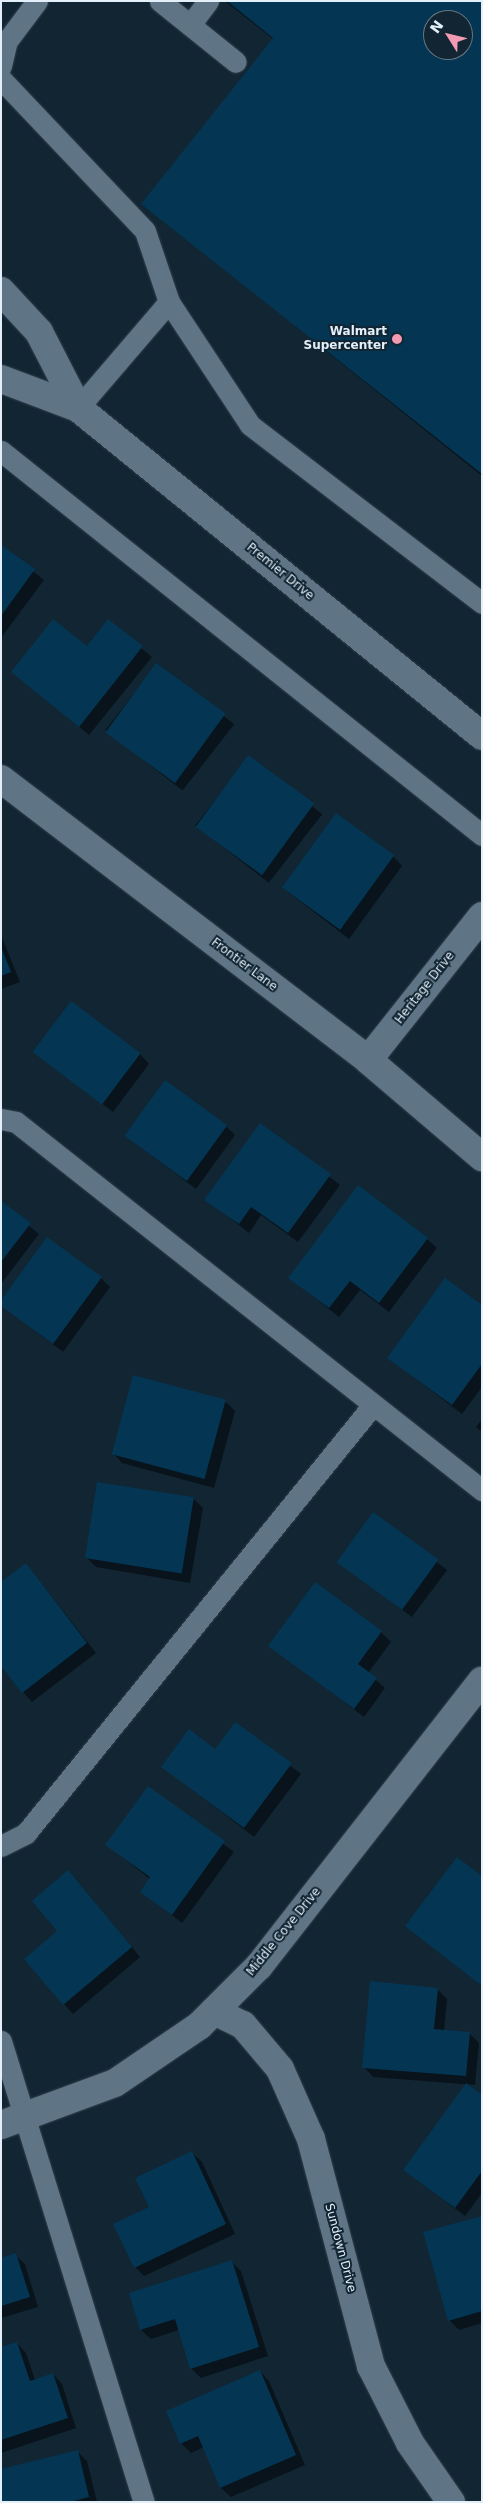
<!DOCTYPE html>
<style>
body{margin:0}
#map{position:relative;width:483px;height:2503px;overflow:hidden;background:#112533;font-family:"DejaVu Sans",sans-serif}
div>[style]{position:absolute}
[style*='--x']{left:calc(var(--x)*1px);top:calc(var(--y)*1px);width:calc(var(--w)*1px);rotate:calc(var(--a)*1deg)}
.shadow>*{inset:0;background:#0007;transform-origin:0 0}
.building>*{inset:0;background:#043653;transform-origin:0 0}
.roads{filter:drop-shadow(0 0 1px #323f4b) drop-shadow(0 0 1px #323f4b)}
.service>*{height:21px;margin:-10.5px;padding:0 10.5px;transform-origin:10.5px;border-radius:10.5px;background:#5f7585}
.minor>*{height:28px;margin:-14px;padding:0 14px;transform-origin:14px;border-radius:14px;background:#5f7585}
.tertiary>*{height:28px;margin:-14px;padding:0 14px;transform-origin:14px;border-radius:14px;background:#5f7585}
.dots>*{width:14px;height:14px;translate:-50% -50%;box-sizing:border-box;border:2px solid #112533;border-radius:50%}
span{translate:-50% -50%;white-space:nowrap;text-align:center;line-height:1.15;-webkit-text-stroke:4px #112533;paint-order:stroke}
.poi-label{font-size:12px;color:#e3eff9;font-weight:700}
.right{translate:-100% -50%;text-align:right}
.street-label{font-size:12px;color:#e3eff9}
.frame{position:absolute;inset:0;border:2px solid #e3eff9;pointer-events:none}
.north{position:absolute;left:423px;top:10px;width:50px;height:50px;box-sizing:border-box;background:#112533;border:1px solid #657682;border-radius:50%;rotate:306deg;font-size:14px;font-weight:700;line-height:20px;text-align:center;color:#e3eff9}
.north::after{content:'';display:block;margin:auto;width:18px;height:22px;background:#f19ab2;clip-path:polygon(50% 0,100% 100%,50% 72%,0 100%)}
</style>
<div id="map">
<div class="shadow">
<i style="clip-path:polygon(evenodd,225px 1px,482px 1px,482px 476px,143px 204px,273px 39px,225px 1px,433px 20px,463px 20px,463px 50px,433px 50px,433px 20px)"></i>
<i style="clip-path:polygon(1px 546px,44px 580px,1px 638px)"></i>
<i style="clip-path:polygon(108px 621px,152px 657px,89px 735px,13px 672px,87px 648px)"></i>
<i style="left:157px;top:664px;width:98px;height:84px;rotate:38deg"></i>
<i style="left:249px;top:757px;width:93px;height:87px;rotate:38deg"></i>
<i style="clip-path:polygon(393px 856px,402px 866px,349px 939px,283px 888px)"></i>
<i style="clip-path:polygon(1px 935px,20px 982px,1px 989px)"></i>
<i style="clip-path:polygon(35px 1052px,140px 1054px,149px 1064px,113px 1112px)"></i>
<i style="clip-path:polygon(261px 1124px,340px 1185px,298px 1242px,261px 1215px,249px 1233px,206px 1199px)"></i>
<i style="clip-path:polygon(226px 1126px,235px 1135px,196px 1189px,126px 1136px)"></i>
<i style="clip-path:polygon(1px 1203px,39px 1234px,1px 1284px)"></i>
<i style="clip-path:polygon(427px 1239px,437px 1248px,389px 1312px,360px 1290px,339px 1317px,290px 1278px)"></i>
<i style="clip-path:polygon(101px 1278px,110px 1287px,63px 1352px,1px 1305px)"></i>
<i style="clip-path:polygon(482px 1307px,482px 1387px,462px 1414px,389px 1358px)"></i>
<i style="clip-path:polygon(226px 1402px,235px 1411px,214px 1488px,122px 1463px,113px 1453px)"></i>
<i style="clip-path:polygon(482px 1419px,482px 1432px,476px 1427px)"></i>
<i style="clip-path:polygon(194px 1499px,203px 1508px,190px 1583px,96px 1567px,86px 1557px)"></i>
<i style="left:373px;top:1514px;width:93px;height:59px;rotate:37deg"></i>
<i style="clip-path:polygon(26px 1564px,96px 1653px,32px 1702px,23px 1692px)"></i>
<i style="clip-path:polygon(381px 1632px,391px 1642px,368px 1673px,385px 1688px,364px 1717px,270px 1646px)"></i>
<i style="clip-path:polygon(235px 1723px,301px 1774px,254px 1837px,163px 1767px,216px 1750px)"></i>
<i style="clip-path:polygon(149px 1787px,234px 1852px,182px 1923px,141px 1891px,150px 1879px,107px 1845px)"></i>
<i style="clip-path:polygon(482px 1878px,482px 1986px,407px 1926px)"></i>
<i style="clip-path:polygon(77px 1881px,140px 1957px,73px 2014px,64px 2004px)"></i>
<i style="clip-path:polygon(437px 1989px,447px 1999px,444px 2031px,469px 2033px,479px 2043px,475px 2085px,373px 2077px,364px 2067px)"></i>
<i style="clip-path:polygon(482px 2096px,482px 2193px,465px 2216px,404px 2170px)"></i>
<i style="clip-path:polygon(192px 2153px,202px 2162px,235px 2234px,144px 2276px,135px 2267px)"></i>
<i style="clip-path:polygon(482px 2217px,482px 2323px,459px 2330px,449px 2320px)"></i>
<i style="clip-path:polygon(15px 2255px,25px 2264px,38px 2307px,1px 2318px,1px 2259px)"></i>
<i style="clip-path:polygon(232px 2262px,241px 2271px,268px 2356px,201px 2378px,191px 2368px,179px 2330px,151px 2339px,141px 2330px,130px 2294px)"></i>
<i style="clip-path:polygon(17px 2343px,26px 2353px,35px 2380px,53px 2374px,62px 2384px,76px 2428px,1px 2453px,1px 2348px)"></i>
<i style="clip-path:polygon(260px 2371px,269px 2381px,305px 2465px,231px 2497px,221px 2488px,204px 2447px,191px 2453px,181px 2443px)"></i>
<i style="clip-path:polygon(77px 2451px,87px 2461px,97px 2502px,1px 2502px)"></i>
</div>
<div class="building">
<i style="clip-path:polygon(evenodd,227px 1px,482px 1px,482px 474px,141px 204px,273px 38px,227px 1px,433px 20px,463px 20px,463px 50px,433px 50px,433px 20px)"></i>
<i style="clip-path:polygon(1px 545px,35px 569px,1px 616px)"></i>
<i style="clip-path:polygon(53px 619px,87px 646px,108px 619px,143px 646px,79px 727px,11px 672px)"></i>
<i style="left:156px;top:663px;width:86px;height:86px;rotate:36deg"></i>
<i style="left:248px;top:755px;width:82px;height:89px;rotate:36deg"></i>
<i style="left:336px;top:813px;width:72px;height:92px;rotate:36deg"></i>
<i style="clip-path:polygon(1px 947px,11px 972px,1px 976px)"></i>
<i style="left:71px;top:1001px;width:87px;height:64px;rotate:37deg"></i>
<i style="left:165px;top:1080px;width:77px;height:69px;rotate:36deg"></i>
<i style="clip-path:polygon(260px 1123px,331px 1174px,288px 1233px,251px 1207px,239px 1224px,204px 1200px)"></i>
<i style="clip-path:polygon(358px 1185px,428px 1238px,379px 1303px,350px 1281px,329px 1308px,288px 1278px)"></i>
<i style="clip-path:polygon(1px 1201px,31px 1223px,1px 1262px)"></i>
<i style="clip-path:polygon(47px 1237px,102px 1277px,53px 1344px,1px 1306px,1px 1300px)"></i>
<i style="clip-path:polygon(445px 1278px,482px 1305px,482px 1364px,452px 1405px,387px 1358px)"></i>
<i style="left:133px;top:1375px;width:96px;height:82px;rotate:15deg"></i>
<i style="left:97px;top:1482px;width:98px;height:77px;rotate:9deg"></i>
<i style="left:373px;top:1512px;width:81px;height:62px;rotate:36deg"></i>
<i style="clip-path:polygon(26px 1563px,87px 1643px,22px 1693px,1px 1666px,1px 1582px)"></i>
<i style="clip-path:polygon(315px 1582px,382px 1631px,358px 1664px,377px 1678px,354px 1709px,268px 1646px)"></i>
<i style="clip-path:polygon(235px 1722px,292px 1763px,244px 1828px,161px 1767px,189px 1729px,215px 1749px)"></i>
<i style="clip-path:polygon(148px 1786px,225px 1841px,172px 1915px,140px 1892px,150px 1877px,105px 1845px)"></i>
<i style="clip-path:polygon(457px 1857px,482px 1876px,482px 1986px,405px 1926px)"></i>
<i style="clip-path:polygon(68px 1870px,132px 1947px,63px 2005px,24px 1959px,57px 1931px,32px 1901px)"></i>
<i style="clip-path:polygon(370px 1981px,438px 1988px,434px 2029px,470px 2032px,466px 2076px,362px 2068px)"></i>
<i style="clip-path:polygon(466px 2083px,482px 2095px,482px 2171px,455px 2208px,403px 2170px)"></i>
<i style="clip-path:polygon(192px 2151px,226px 2224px,134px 2268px,113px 2224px,149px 2207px,135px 2178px)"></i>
<i style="clip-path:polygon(482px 2216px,482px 2311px,448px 2321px,423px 2232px)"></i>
<i style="clip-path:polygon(16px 2253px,30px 2297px,1px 2306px,1px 2258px)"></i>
<i style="clip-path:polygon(232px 2260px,259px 2347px,190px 2369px,175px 2319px,140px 2330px,129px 2293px)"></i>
<i style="clip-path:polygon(17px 2342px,30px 2381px,53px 2373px,68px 2418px,1px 2440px,1px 2347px)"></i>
<i style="clip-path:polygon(260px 2370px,296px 2455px,220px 2488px,198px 2436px,180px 2444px,166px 2411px)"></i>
<i style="clip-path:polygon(78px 2450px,89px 2497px,70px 2502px,1px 2502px,1px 2469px)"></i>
</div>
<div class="roads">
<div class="service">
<i style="--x:160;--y:1;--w:97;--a:38.8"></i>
<i style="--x:190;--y:25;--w:30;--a:-53"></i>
<i style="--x:1;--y:66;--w:26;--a:-77"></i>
<i style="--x:7;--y:41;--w:50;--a:-53.1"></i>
<i style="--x:1;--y:79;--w:209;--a:46.5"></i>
<i style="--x:145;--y:231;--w:75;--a:71.3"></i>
<i style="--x:169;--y:302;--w:147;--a:56.6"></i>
<i style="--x:250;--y:425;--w:292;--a:37.5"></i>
<i style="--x:78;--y:408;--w:140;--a:-49.4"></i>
<i style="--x:1;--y:451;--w:615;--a:38.6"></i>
<i style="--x:1;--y:1119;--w:15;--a:11"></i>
<i style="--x:16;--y:1122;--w:594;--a:38.3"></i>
<i style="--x:1;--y:1846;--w:28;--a:-27"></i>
<i style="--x:26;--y:1833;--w:551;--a:-50.97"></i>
<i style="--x:1;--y:2041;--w:483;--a:72.8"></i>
</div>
<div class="minor">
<i style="--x:1;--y:779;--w:462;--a:37.4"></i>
<i style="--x:368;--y:1060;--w:150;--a:40.4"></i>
<i style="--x:368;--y:1060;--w:184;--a:-51.6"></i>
<i style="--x:214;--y:2011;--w:32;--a:26"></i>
<i style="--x:243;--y:2025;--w:57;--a:49.9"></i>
<i style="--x:280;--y:2069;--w:77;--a:66.1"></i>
<i style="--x:311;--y:2139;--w:235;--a:75.2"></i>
<i style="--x:371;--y:2366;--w:86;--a:63.1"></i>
<i style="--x:410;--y:2443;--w:72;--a:55.2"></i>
<i style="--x:1;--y:2125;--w:121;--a:-20.2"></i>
<i style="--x:115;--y:2083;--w:102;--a:-34.2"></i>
<i style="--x:199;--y:2026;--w:85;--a:-45"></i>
<i style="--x:259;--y:1966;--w:362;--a:-52"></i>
</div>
<div class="tertiary">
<i style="--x:1;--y:291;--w:56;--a:47.2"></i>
<i style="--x:39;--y:332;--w:85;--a:62.8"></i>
<i style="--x:1;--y:379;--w:82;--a:20.6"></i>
<i style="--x:78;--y:408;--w:520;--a:39.07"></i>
</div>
</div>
<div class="dots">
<i style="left:397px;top:339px;background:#f19ab2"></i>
</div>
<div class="poi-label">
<span class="right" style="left:387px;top:339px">Walmart<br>Supercenter</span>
</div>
<div class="street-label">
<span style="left:280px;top:572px;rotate:39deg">Premier Drive</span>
<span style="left:244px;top:965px;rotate:37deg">Frontier Lane</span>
<span style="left:425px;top:988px;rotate:-52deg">Heritage Drive</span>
<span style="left:284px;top:1932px;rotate:-51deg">Middle Cove Drive</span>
<span style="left:340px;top:2248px;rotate:75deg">Sundown Drive</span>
</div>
<div class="frame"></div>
<div class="north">N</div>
</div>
